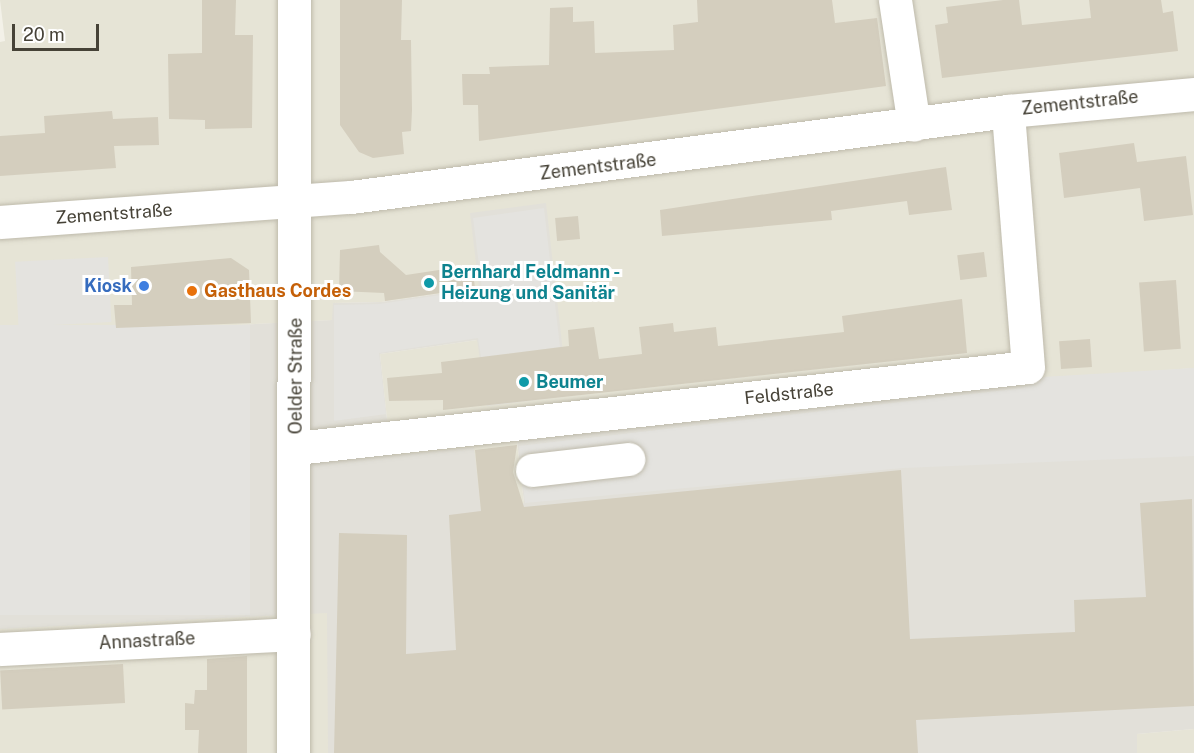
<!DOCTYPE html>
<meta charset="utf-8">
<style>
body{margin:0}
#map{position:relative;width:1194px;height:753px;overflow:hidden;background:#f3f1e8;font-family:"Public Sans",sans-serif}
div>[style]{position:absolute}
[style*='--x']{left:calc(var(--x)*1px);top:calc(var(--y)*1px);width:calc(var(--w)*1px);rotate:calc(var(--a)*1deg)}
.residential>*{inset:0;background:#e6e4d6;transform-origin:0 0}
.industrial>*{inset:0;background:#e2e0d9}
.parking>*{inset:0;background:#e4e3df;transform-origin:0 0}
.building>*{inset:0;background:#d4cebe;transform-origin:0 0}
.roads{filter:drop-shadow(0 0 2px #bebaab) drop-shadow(0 0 2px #bebaab)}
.minor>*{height:33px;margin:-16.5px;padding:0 16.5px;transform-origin:16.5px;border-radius:16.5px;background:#fff}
.dots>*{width:16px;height:16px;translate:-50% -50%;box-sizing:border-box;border:3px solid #fff;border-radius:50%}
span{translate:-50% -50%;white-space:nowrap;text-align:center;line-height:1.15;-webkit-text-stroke:6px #fff;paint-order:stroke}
.street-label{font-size:18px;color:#464237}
.culture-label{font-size:18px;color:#0d838f;font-weight:700}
.left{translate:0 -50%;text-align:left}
.shop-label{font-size:18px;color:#366cbe;font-weight:700}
.right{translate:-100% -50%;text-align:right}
.food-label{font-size:18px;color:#c56008;font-weight:700}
.scale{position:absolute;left:12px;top:24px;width:87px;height:27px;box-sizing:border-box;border:3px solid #464237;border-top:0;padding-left:8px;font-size:18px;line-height:21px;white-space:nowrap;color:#464237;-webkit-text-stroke:4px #fff;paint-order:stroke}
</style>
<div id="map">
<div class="residential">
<i style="clip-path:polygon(0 0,1194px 0,1194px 368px,1042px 379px,517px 442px,524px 503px,480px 509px,391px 456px,380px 354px,477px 340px,480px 288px,381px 302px,333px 303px,333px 320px,0 337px,0 42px,5px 41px)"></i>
<i style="left:328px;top:613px;width:140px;height:328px;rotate:90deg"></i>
<i style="clip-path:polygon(1194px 729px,1194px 753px,1137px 753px,1137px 734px)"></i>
</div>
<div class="industrial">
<i style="clip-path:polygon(546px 203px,568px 396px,487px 406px,477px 340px,380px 354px,391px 456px,474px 447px,481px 509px,524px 503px,517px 441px,1042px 379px,1194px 368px,1194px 729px,1137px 734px,1137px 753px,328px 753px,327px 613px,0 629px,0 337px,332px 320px,333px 303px,381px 302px,479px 288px,470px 213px)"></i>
</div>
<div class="parking">
<i style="clip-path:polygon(544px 208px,560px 347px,481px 357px,478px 338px,379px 353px,386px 414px,334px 421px,334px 305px,379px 304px,482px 289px,473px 218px)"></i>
<i style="left:108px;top:257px;width:65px;height:93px;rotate:87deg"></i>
<i style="left:250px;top:325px;width:290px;height:250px;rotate:90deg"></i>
<i style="clip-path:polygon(1194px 368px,1194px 456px,903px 468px,525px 503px,519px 446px,1023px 388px,1042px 377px)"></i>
</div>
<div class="building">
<i style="clip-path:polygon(202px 0,236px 0,235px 35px,253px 35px,252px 128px,205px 129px,205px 120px,169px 119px,168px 54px,202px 53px)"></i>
<i style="clip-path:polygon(340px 0,402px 0,401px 40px,411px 40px,412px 110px,411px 131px,402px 132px,404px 154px,373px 158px,359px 152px,340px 125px)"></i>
<i style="clip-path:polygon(697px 0,832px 0,835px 23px,877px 18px,886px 86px,479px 141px,478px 105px,463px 105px,462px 74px,490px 74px,489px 67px,549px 65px,550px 8px,573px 7px,573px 22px,594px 21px,595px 53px,674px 50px,673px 25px,698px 22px)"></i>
<i style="clip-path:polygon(1003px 0,1019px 0,1022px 25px,1091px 18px,1089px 0,1161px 0,1163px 13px,1173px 11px,1178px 51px,942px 78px,935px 25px,948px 23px,946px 7px)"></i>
<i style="clip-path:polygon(112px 111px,113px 119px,158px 117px,159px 145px,114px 146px,116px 168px,0 176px,0 136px,45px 133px,44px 116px)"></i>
<i style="clip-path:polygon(1134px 143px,1137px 162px,1186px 156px,1193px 215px,1144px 221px,1140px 188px,1064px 198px,1059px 153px)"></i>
<i style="clip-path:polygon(946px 167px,952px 210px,909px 215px,907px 201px,831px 211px,832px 220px,662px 236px,660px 210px)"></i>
<i style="left:578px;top:216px;width:23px;height:23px;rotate:85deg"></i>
<i style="clip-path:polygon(379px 245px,380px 252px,406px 275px,472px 265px,475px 288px,385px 301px,384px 293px,339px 291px,340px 250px)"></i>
<i style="left:984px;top:252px;width:25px;height:27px;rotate:83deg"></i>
<i style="clip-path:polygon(231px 258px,249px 270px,251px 323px,116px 328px,114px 305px,132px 305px,131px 267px)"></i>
<i style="left:1176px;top:280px;width:69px;height:37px;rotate:86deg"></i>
<i style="clip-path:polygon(962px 299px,967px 353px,443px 410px,443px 400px,389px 401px,387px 378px,442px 373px,441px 362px,569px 346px,568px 330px,594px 327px,599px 359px,642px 354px,639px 327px,673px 323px,674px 332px,716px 327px,718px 346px,844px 332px,842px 316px)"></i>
<i style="left:1090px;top:339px;width:28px;height:31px;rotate:86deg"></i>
<i style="clip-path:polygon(517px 445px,513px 472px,524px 507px,901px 470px,910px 639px,1075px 632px,1074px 600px,1146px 597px,1140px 503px,1192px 499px,1194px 706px,916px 720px,918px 753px,334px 753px,339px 533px,407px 535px,406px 654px,456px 650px,449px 515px,481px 511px,475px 450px)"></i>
<i style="clip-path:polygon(247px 656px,247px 753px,198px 753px,199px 730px,185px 730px,185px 703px,194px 704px,195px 690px,207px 690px,207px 659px)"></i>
<i style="left:123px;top:664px;width:39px;height:123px;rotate:87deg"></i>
</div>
<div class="roads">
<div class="minor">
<i style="--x:895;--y:0;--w:126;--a:81.4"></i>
<i style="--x:0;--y:222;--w:352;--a:-4.1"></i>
<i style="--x:351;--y:197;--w:663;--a:-7.46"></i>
<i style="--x:1008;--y:111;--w:187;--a:-5.2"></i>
<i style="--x:296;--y:448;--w:736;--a:-6.31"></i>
<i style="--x:1028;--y:367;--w:257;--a:-94.5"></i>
<i style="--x:532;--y:470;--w:97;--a:-6.5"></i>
<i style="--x:0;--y:649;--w:294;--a:-2.9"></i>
<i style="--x:293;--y:753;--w:753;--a:-89.92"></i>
</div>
</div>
<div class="dots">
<i style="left:429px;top:283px;background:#0f9aa8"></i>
<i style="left:144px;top:286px;background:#3f7fe0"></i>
<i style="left:192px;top:291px;background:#e8710a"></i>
<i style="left:524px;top:382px;background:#0f9aa8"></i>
</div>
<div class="street-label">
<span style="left:1080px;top:103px;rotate:-6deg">Zementstraße</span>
<span style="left:598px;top:167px;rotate:-7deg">Zementstraße</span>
<span style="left:114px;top:214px;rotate:-4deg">Zementstraße</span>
<span style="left:296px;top:376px;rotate:-90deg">Oelder Straße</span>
<span style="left:789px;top:394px;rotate:-6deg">Feldstraße</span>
<span style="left:147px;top:641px;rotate:-3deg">Annastraße</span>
</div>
<div class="culture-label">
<span class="left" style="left:441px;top:283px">Bernhard Feldmann -<br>Heizung und Sanitär</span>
<span class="left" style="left:536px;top:382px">Beumer</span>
</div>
<div class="shop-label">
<span class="right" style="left:132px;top:286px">Kiosk</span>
</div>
<div class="food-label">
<span class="left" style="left:204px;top:291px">Gasthaus Cordes</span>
</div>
<div class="scale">20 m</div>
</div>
